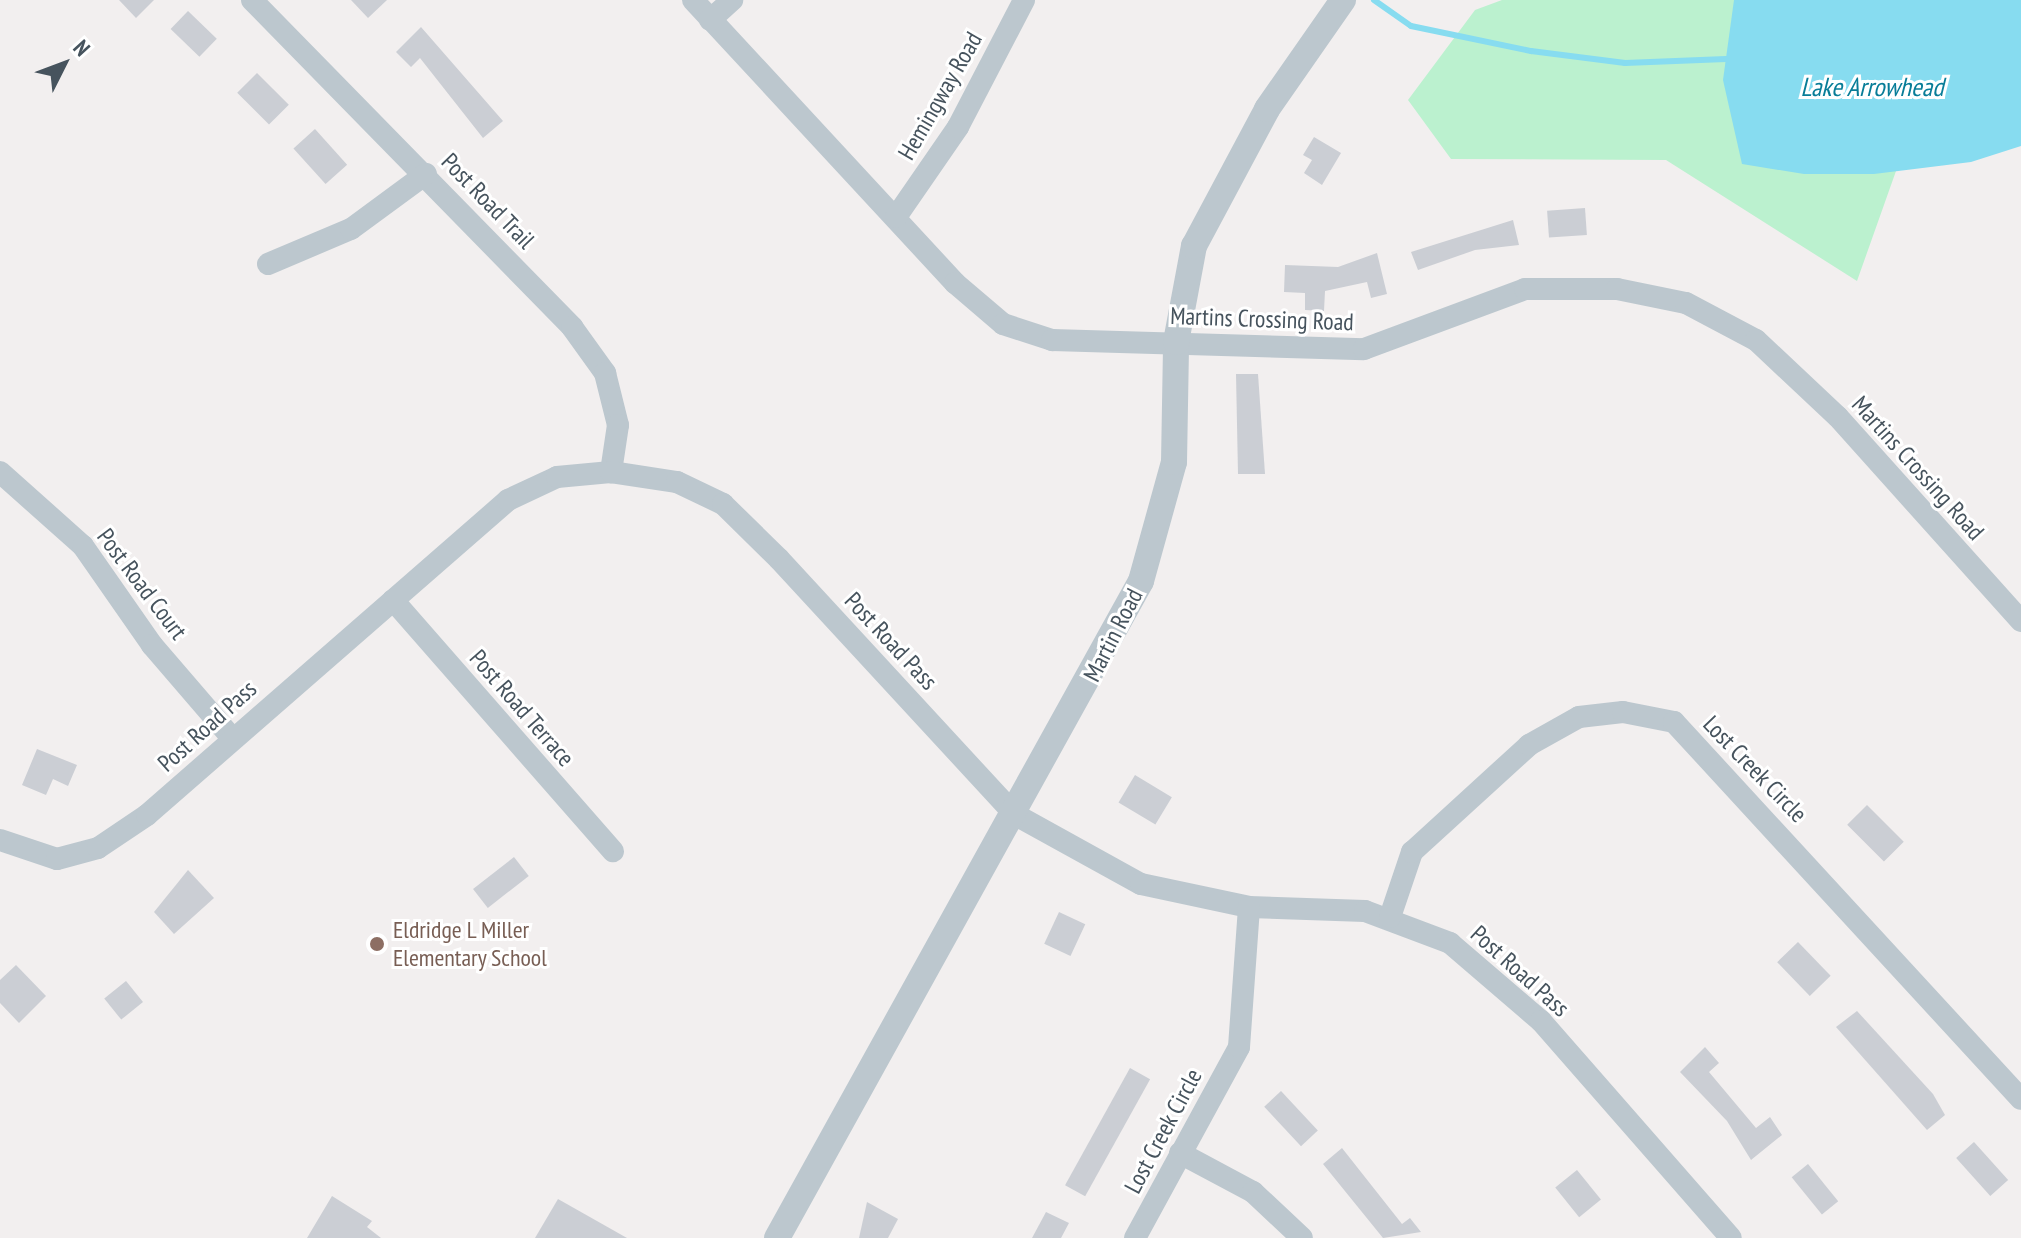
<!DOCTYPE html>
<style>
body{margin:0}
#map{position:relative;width:2021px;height:1238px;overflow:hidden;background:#f2efef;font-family:"PT Sans Narrow",sans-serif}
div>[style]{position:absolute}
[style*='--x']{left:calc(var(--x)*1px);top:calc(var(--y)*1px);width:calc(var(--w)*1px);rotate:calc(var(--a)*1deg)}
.green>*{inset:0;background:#bbf1cf}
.water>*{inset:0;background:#87dcf0}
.stream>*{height:6px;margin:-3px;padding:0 3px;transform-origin:3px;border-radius:3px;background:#87dcf0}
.building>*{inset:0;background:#cbced4;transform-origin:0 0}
.minor>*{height:22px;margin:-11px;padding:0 11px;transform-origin:11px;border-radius:11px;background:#bcc7ce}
.tertiary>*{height:26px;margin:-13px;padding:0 13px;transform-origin:13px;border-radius:13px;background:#bcc7ce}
.dots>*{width:22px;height:22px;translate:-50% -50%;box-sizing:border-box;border:4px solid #fff;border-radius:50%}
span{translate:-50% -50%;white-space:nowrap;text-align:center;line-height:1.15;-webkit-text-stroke:6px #fff;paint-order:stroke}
.street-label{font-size:24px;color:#46535d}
.education-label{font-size:24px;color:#785e54}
.left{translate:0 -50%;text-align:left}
.water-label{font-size:26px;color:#087d98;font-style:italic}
.north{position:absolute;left:24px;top:24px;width:80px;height:80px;-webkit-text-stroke:6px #fff;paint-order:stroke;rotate:48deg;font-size:22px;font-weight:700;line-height:32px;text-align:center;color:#46535d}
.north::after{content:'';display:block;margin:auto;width:28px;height:36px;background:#46535d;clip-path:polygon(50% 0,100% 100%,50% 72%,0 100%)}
</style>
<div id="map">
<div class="green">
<i style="clip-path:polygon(1502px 0,2021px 0,2021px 140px,1896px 171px,1857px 281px,1666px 160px,1451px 159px,1408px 100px,1475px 10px)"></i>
</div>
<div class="water">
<i style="clip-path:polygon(1734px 0,2021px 0,2021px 146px,1971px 162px,1874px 174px,1804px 174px,1742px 164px,1723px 80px)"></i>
</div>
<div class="stream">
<i style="--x:1374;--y:0;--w:45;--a:35.1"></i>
<i style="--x:1411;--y:26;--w:123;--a:11.8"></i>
<i style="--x:1531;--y:51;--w:95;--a:7.3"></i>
<i style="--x:1625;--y:63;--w:101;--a:-2.3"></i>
</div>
<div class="building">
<i style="clip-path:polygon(119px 0,154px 0,136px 18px)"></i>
<i style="clip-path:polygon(351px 0,387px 0,368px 18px)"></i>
<i style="left:188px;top:11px;width:40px;height:25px;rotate:44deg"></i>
<i style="clip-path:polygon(421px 27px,503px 121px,483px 138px,420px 58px,411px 67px,396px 52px)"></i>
<i style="left:257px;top:73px;width:45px;height:28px;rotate:45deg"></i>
<i style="left:315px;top:129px;width:48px;height:29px;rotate:48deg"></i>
<i style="clip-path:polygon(1314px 137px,1341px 153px,1322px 185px,1304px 173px,1312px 160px,1303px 155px)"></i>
<i style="left:1585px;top:208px;width:27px;height:38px;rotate:86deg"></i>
<i style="clip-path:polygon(1513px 220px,1519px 245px,1475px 250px,1418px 270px,1411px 252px)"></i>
<i style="clip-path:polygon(1377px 253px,1387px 294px,1371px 298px,1367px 282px,1325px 291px,1324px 311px,1305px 310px,1305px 293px,1284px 292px,1285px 265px,1338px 267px)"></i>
<i style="clip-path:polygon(1236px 374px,1258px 374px,1265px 474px,1238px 474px)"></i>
<i style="clip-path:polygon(37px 749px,77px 765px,68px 786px,53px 779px,46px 795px,22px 785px)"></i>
<i style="left:1135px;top:775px;width:43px;height:32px;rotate:31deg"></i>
<i style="left:1867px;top:805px;width:52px;height:28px;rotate:45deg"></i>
<i style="left:514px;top:857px;width:24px;height:52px;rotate:52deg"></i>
<i style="clip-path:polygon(188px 870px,214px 898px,174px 934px,154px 912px)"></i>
<i style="left:1059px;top:912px;width:29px;height:35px;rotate:25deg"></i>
<i style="left:1798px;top:942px;width:47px;height:29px;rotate:46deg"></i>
<i style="clip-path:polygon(16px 965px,46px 996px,19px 1023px,0 1003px,0 980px)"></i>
<i style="left:126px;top:981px;width:27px;height:28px;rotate:51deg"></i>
<i style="clip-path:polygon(1857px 1011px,1933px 1094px,1945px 1115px,1927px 1130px,1836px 1027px)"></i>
<i style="clip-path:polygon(1705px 1047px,1719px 1063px,1709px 1072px,1756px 1128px,1770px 1117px,1782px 1135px,1751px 1160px,1727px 1121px,1680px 1072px)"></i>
<i style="left:1130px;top:1068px;width:23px;height:134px;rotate:29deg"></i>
<i style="left:1281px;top:1091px;width:54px;height:23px;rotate:47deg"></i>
<i style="left:1974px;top:1142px;width:51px;height:24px;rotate:48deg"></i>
<i style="clip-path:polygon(1342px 1148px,1402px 1224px,1410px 1218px,1421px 1232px,1383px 1238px,1323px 1164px)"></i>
<i style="left:1808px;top:1164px;width:48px;height:21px;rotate:51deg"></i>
<i style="left:1577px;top:1170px;width:38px;height:28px;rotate:51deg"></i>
<i style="clip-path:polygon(332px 1196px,372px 1221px,367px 1227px,381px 1238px,307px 1238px)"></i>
<i style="clip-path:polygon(558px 1199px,627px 1238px,535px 1238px)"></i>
<i style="clip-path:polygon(867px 1202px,898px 1219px,888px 1238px,859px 1238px)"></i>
<i style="clip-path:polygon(1046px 1212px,1069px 1223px,1061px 1238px,1032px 1238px)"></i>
</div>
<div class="minor">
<i style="--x:252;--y:0;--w:458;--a:45.6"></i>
<i style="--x:572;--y:327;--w:57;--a:54.3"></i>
<i style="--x:605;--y:373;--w:54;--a:76"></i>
<i style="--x:618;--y:425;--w:48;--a:98.5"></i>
<i style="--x:693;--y:0;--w:386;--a:47.2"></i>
<i style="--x:955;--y:283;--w:63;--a:40.5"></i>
<i style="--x:1003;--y:324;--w:52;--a:18.1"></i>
<i style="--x:1052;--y:340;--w:312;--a:1.7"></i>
<i style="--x:1364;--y:349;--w:172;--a:-20.4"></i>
<i style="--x:1525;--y:289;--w:92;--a:0"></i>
<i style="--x:1617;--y:289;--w:70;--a:11.5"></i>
<i style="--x:1686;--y:303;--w:79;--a:27.9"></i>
<i style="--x:1756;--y:340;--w:112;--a:43.2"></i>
<i style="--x:1838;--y:417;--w:274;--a:48.1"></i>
<i style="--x:710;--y:20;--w:30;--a:-42"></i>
<i style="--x:896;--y:217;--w:109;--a:-55.4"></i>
<i style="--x:958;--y:127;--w:143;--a:-62.5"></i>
<i style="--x:268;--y:264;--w:90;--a:-22.9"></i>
<i style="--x:351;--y:229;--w:93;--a:-36.3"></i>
<i style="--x:0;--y:472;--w:111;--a:41.7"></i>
<i style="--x:83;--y:546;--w:121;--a:55.1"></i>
<i style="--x:152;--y:645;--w:123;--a:49.3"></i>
<i style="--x:393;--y:600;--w:334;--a:48.8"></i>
<i style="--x:0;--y:840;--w:60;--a:18.4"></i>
<i style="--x:57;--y:859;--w:42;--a:-15"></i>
<i style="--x:98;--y:848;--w:59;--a:-34"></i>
<i style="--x:147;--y:815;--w:479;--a:-41.1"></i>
<i style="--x:508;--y:500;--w:54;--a:-25.1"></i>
<i style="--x:557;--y:477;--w:54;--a:-5.3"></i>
<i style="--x:611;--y:472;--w:67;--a:8.6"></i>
<i style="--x:677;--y:482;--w:51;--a:25.6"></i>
<i style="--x:723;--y:504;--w:78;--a:44.5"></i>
<i style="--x:779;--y:559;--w:347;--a:47.3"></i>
<i style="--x:1014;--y:814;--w:145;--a:28.9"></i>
<i style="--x:1141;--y:884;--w:110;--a:12"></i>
<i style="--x:1249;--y:907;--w:116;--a:2"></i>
<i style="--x:1365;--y:911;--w:91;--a:20.6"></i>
<i style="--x:1450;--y:943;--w:120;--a:40.6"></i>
<i style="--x:1541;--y:1021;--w:288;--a:48.8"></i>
<i style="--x:1390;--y:917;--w:69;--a:-71.3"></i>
<i style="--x:1412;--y:852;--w:159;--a:-42.4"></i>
<i style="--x:1529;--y:745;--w:57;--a:-29.2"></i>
<i style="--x:1579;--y:717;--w:44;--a:-6.5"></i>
<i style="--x:1623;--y:712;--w:52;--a:11.1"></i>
<i style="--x:1674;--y:722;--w:512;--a:47.37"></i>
<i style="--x:1180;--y:1153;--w:83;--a:28.1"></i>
<i style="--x:1253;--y:1192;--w:67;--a:43.2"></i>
<i style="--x:1135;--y:1238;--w:217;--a:-61.4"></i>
<i style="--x:1239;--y:1047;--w:140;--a:-85.9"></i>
</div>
<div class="tertiary">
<i style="--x:777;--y:1238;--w:751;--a:-61.01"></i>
<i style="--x:1141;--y:581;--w:123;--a:-74.5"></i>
<i style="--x:1174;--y:462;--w:120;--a:-89"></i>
<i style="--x:1176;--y:342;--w:98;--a:-79.4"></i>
<i style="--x:1194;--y:246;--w:155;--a:-61.9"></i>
<i style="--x:1267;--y:109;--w:133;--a:-55.1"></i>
</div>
<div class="dots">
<i style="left:377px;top:944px;background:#8d6e63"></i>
</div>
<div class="street-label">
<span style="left:940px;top:96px;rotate:-60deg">Hemingway Road</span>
<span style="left:488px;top:201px;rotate:46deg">Post Road Trail</span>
<span style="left:1262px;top:319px;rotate:2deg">Martins Crossing Road</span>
<span style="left:1918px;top:468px;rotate:48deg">Martins Crossing Road</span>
<span style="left:142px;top:584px;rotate:53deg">Post Road Court</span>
<span style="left:1113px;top:635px;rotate:-63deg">Martin Road</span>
<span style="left:891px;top:641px;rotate:47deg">Post Road Pass</span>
<span style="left:522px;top:708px;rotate:49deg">Post Road Terrace</span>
<span style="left:207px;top:726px;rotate:-42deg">Post Road Pass</span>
<span style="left:1755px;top:769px;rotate:46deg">Lost Creek Circle</span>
<span style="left:1520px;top:971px;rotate:42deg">Post Road Pass</span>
<span style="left:1163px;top:1131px;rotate:-62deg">Lost Creek Circle</span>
</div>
<div class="education-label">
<span class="left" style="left:393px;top:944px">Eldridge L Miller<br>Elementary School</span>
</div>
<div class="water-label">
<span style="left:1872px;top:87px">Lake Arrowhead</span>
</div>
<div class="north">N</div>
</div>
